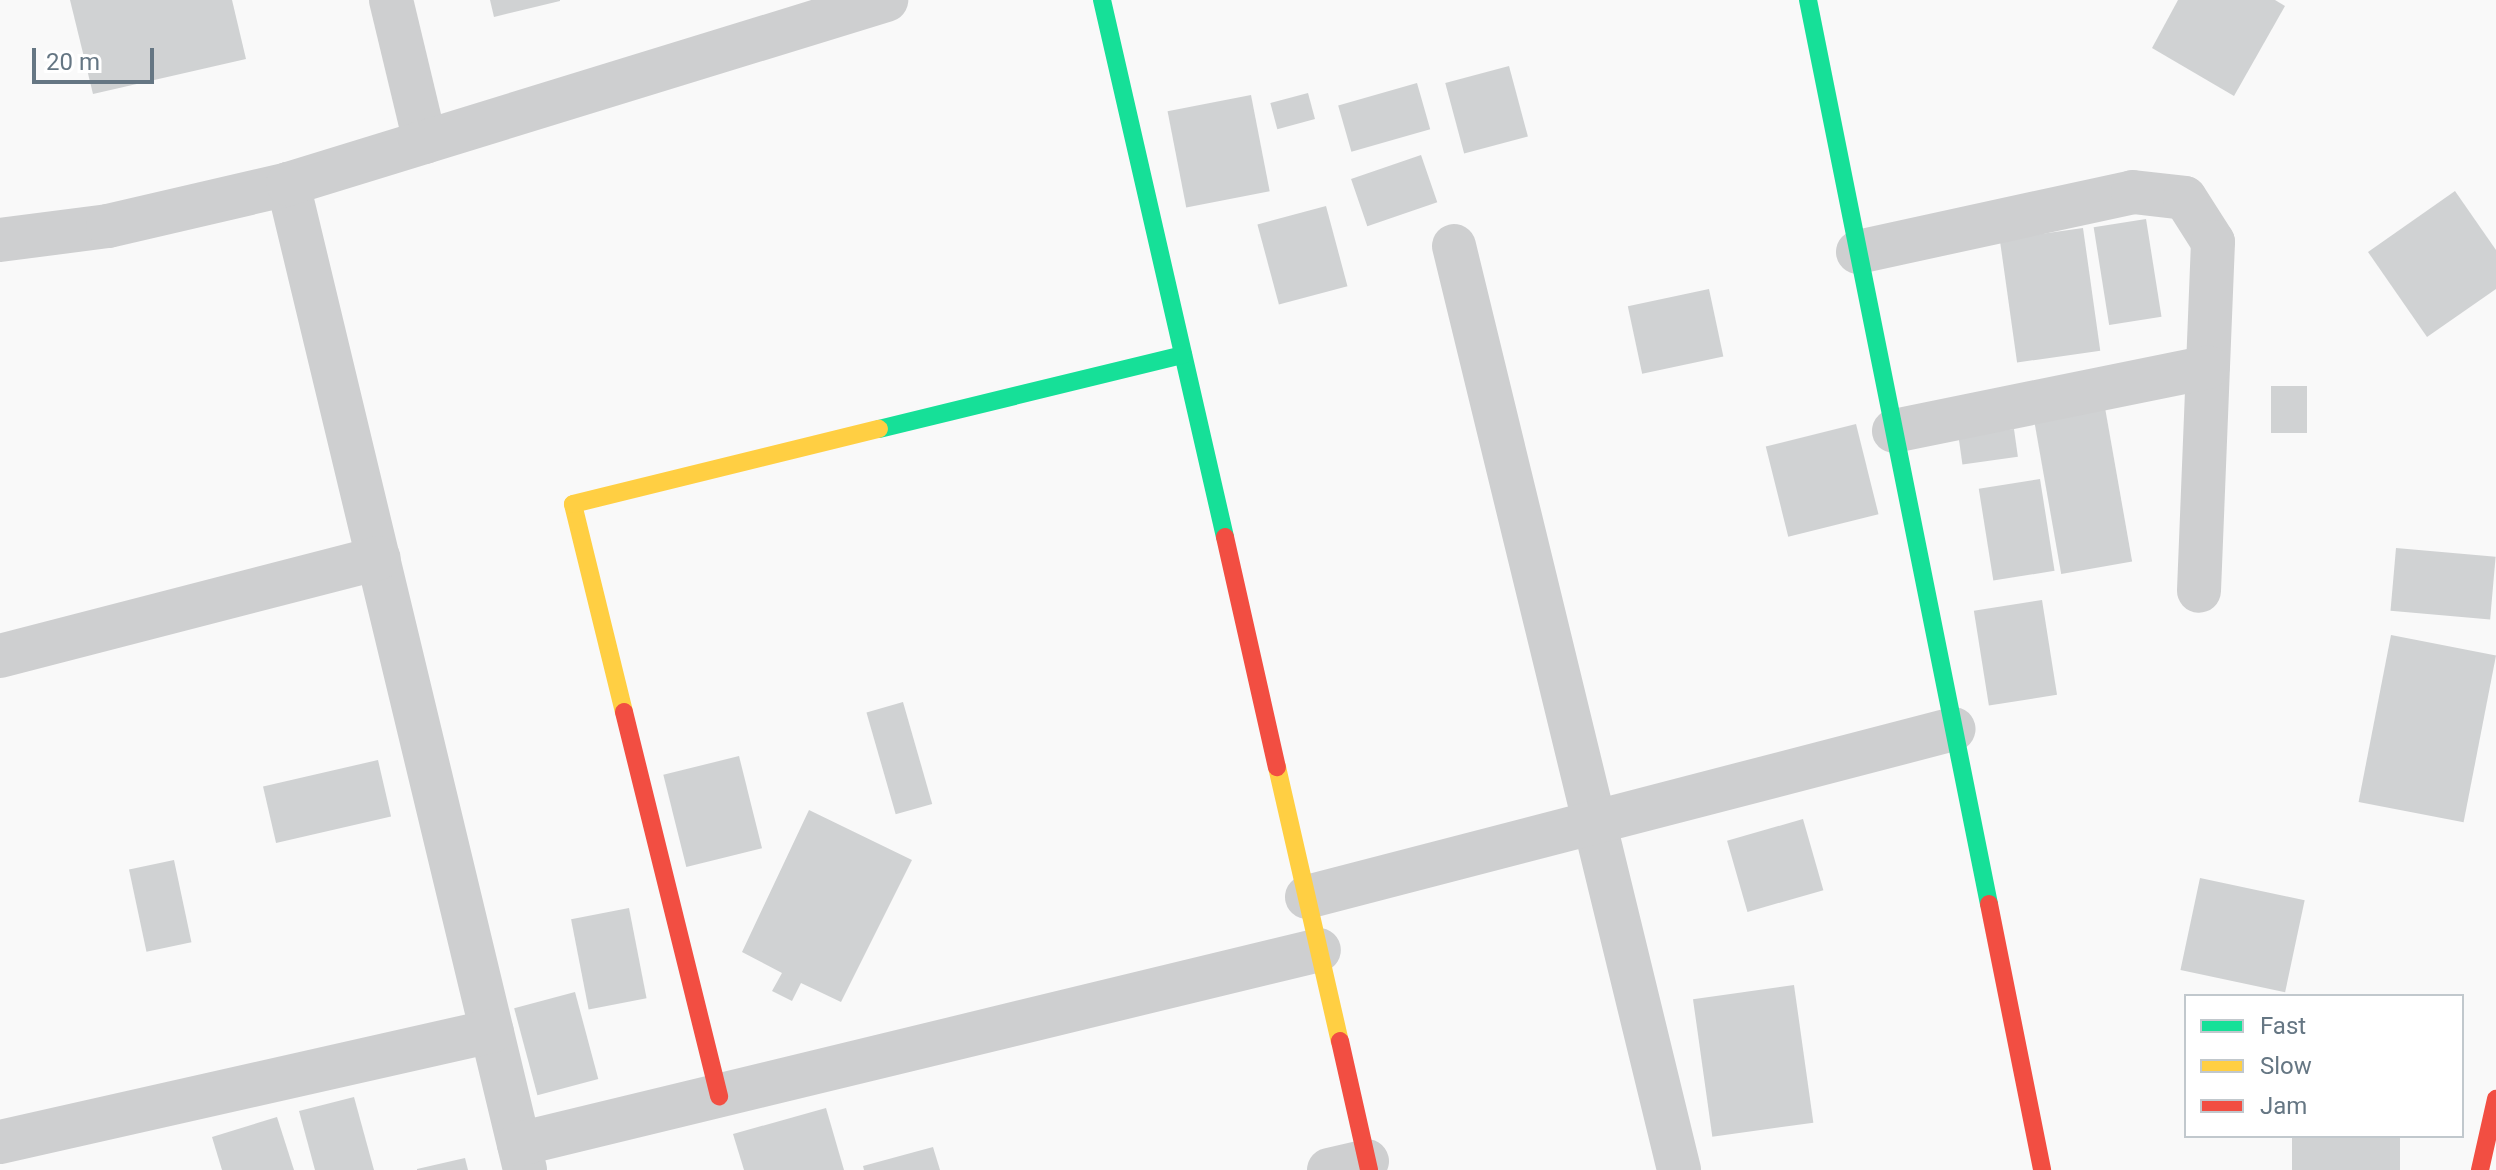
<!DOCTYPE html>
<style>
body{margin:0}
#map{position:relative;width:2496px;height:1170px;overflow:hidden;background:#f9f9f9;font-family:Roboto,sans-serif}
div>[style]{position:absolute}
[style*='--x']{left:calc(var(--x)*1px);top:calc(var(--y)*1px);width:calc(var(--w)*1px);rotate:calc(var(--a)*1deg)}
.building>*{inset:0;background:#d0d2d3;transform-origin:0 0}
.street>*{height:44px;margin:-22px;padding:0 22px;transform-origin:22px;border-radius:22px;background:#cecfd0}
.fast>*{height:18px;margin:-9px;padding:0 9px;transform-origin:9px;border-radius:9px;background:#16e098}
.slow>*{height:18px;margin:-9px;padding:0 9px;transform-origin:9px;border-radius:9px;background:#ffcf43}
.jam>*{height:18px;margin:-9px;padding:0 9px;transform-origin:9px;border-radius:9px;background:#f24e42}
span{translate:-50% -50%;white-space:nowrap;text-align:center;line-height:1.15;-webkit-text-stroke:8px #fff;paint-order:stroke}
.legend{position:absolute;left:2184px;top:994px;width:280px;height:144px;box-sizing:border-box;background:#fff;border:2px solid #c1c8cd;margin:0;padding:10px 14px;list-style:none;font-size:24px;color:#657683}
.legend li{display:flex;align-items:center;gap:16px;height:40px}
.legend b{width:40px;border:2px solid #c1c8cd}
.scale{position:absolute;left:32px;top:48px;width:122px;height:36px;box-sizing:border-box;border:4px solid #657683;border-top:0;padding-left:10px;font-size:24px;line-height:28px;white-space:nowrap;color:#657683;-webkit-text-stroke:6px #fff;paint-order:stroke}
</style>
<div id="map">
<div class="building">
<i style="clip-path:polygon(70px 0,232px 0,246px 59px,93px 94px)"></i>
<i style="clip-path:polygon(490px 0,560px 0,560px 1px,494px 17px)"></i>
<i style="clip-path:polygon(2178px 0,2275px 0,2285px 6px,2234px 96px,2152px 48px)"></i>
<i style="left:1509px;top:66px;width:73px;height:66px;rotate:75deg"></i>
<i style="left:1417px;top:83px;width:48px;height:82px;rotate:74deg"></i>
<i style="left:1308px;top:93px;width:27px;height:39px;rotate:75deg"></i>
<i style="left:1251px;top:95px;width:98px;height:85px;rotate:79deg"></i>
<i style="left:1421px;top:155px;width:50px;height:74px;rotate:71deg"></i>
<i style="clip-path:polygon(2455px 191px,2496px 250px,2496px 289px,2427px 337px,2368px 252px)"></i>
<i style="left:1326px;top:206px;width:83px;height:71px;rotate:75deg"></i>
<i style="left:2146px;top:219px;width:99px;height:53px;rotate:81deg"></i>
<i style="left:2083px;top:228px;width:124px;height:84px;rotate:82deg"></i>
<i style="left:1709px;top:289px;width:69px;height:83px;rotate:78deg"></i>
<i style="left:2271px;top:386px;width:36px;height:47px"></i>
<i style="left:2104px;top:402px;width:162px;height:72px;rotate:80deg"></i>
<i style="left:1856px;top:424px;width:93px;height:93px;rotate:76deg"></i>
<i style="left:2014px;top:429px;width:28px;height:56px;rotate:82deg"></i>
<i style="left:2040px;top:479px;width:93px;height:62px;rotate:81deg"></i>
<i style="left:2396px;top:548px;width:100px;height:63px;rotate:5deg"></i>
<i style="left:2042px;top:600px;width:96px;height:69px;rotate:81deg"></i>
<i style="left:2391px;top:635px;width:107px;height:170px;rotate:11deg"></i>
<i style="left:903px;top:702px;width:106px;height:38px;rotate:74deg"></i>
<i style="left:739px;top:756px;width:95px;height:78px;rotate:76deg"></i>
<i style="left:378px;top:760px;width:58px;height:118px;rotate:77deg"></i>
<i style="clip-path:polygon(809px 810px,912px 860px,841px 1002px,801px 983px,792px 1001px,772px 991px,782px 973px,742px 952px)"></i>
<i style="left:1803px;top:819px;width:74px;height:79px;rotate:74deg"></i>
<i style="left:174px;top:860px;width:84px;height:46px;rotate:78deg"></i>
<i style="left:2200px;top:878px;width:107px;height:94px;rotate:12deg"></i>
<i style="left:629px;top:908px;width:92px;height:59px;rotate:79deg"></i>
<i style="left:1794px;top:985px;width:139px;height:102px;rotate:82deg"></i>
<i style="left:575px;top:992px;width:90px;height:63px;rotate:75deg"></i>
<i style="clip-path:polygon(354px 1097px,374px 1170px,315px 1170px,299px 1111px)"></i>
<i style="clip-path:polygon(826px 1108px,844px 1170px,744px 1170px,733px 1134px)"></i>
<i style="clip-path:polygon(277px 1117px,294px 1170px,222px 1170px,212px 1137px)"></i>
<i style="left:2292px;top:1136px;width:108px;height:35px"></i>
<i style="clip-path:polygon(933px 1147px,940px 1170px,864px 1170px,863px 1166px)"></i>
<i style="clip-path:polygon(465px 1158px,468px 1170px,417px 1170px,417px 1169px)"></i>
</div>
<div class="street">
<i style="--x:391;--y:0;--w:146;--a:76.5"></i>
<i style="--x:288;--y:184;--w:1014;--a:76.48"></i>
<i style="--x:0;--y:240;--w:109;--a:-7.4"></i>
<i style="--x:108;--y:226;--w:185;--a:-13.1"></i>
<i style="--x:288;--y:184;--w:626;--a:-17.1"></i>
<i style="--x:1454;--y:246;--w:951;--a:76.31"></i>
<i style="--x:1858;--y:252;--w:281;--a:-12.3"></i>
<i style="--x:2133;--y:192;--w:52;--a:6.6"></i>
<i style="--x:2185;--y:198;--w:52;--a:57.5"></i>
<i style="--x:2213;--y:242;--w:349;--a:92.3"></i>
<i style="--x:1894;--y:431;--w:320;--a:-11.5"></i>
<i style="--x:0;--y:656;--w:391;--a:-14.5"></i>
<i style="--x:1307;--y:897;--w:668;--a:-14.56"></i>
<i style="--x:0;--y:1142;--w:504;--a:-12.71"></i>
<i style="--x:519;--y:1144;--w:823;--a:-13.63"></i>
<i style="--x:1329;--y:1170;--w:39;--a:-13"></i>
</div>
<div class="fast">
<i style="--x:1102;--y:0;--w:551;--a:77.1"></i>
<i style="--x:1808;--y:0;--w:922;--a:78.68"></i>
<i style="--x:879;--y:429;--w:313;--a:-13.7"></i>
</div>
<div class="slow">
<i style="--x:624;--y:712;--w:214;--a:-103.8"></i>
<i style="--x:573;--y:504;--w:315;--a:-13.8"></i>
<i style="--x:1277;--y:767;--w:281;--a:77.1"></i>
</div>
<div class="jam">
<i style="--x:1225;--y:537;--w:236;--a:77.3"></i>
<i style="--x:624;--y:712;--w:396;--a:76.1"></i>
<i style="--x:1989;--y:904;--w:271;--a:78.7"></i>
<i style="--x:1340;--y:1041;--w:132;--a:77.3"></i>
<i style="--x:2480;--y:1170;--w:73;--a:-77.3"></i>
</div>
<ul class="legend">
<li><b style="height:10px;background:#16e098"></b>Fast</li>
<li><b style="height:10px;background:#ffcf43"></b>Slow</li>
<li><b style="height:10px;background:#f24e42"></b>Jam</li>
</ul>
<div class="scale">20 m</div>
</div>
